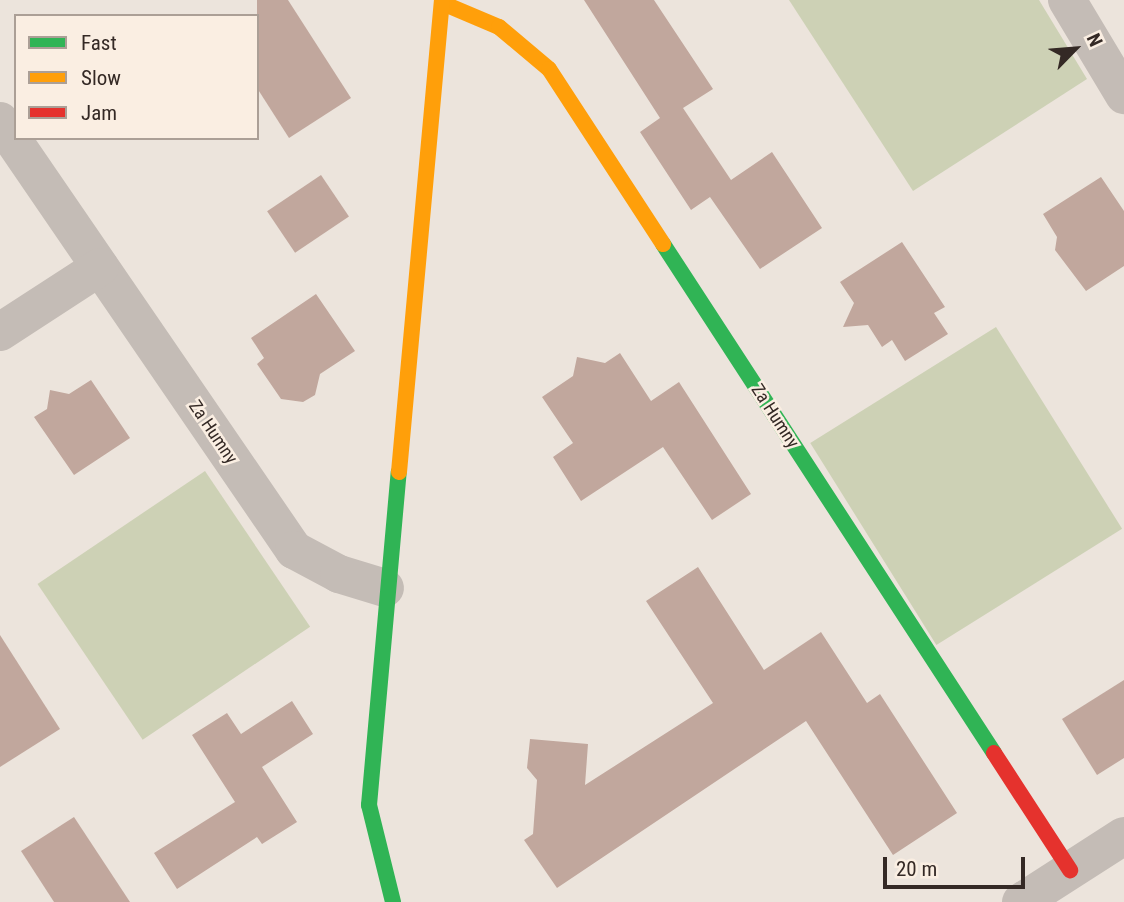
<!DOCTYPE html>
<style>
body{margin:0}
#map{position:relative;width:1124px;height:902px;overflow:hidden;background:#ece4dc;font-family:"Roboto Condensed",sans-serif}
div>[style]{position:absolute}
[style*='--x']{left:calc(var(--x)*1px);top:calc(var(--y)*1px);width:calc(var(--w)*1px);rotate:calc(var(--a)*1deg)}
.green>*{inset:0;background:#cdd1b5;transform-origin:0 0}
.building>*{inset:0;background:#c1a79d;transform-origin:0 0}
.street>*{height:38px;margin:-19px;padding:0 19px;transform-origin:19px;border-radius:19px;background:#c4bcb6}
.fast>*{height:16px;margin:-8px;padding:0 8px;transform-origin:8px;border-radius:8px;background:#30b455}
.slow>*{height:16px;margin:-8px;padding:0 8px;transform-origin:8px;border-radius:8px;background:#ff9f0a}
.jam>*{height:16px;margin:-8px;padding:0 8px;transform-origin:8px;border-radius:8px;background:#e5322d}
span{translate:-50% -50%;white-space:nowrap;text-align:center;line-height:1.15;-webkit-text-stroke:5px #faeee2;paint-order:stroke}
.street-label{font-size:18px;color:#342925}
.legend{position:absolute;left:14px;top:14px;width:245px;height:126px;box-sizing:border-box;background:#faeee2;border:2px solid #ab9f96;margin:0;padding:9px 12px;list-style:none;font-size:21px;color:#342925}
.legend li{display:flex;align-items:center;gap:14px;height:35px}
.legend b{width:35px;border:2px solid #ab9f96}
.north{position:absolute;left:1040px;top:14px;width:70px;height:70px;-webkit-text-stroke:5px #faeee2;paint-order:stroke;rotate:65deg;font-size:19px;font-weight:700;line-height:28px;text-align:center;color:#342925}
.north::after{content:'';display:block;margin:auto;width:24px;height:32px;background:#342925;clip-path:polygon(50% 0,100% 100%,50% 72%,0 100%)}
.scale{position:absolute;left:883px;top:857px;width:142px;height:32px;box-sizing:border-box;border:4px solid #342925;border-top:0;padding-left:9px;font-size:21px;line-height:24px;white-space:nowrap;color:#342925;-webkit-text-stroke:5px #faeee2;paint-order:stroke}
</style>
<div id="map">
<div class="green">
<i style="clip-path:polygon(789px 0,1039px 0,1087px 79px,913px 191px)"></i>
<i style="left:996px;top:327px;width:238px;height:219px;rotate:58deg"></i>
<i style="left:205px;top:471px;width:188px;height:202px;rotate:56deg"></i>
</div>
<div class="building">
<i style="clip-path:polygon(257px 0,288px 0,351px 98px,289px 138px,257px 88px)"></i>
<i style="clip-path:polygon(584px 0,654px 0,713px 89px,683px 108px,731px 180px,772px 152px,822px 228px,760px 269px,710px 197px,691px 210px,640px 132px,660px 118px)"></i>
<i style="left:321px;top:175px;width:50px;height:65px;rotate:56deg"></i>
<i style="clip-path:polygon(1101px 177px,1124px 211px,1124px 266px,1086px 291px,1055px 250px,1057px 237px,1043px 214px)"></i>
<i style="clip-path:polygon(902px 242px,945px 307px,934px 313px,948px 334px,905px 361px,892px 340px,882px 347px,868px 325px,843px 327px,854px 303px,840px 282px)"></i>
<i style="clip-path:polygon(316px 294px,355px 351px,320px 374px,315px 395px,303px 402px,281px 399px,257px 364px,264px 358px,251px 338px)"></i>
<i style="clip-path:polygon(620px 353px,651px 401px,679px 382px,751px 494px,712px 520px,663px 447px,581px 501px,553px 457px,573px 443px,542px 397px,573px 376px,577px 357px,605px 363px)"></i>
<i style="clip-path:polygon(91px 380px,130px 438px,74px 475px,34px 417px,47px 409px,50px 390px,69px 394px)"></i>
<i style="clip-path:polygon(698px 567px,764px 670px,821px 632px,867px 703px,880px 694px,957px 813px,893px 855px,806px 721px,557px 888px,524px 840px,533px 834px,537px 780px,527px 768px,530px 739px,588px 744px,585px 785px,713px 703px,646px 601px)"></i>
<i style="clip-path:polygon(0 635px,60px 729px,0 767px)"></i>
<i style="clip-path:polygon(1124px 680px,1124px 758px,1097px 775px,1062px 719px)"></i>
<i style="clip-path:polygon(292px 701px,313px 734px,262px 767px,297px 822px,262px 844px,257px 837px,177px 889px,154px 853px,235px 802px,192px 735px,227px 713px,241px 734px)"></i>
<i style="clip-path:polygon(74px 817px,130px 902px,54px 902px,21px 851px)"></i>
</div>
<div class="street">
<i style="--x:1067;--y:0;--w:111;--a:59"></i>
<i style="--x:0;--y:121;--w:520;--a:55.58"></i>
<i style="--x:294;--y:550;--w:51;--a:28.1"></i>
<i style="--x:339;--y:574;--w:48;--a:16.9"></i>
<i style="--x:0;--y:332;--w:119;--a:-33"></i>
<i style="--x:1021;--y:902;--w:122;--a:-32.7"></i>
</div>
<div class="fast">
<i style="--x:663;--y:244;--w:607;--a:56.96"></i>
<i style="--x:393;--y:902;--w:100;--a:-103.9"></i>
<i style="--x:369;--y:805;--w:334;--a:-84.9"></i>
</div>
<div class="slow">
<i style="--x:442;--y:3;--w:62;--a:22.8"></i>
<i style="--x:499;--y:27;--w:65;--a:40"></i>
<i style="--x:549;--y:69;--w:209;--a:56.9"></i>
<i style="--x:399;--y:472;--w:474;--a:-84.8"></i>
</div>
<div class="jam">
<i style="--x:994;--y:753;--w:140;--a:57"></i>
</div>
<div class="street-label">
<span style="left:775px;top:416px;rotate:57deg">Za Humny</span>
<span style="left:213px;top:432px;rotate:56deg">Za Humny</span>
</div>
<ul class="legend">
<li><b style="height:9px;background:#30b455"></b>Fast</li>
<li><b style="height:9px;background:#ff9f0a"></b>Slow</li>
<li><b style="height:9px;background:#e5322d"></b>Jam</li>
</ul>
<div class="north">N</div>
<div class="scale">20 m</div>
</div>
